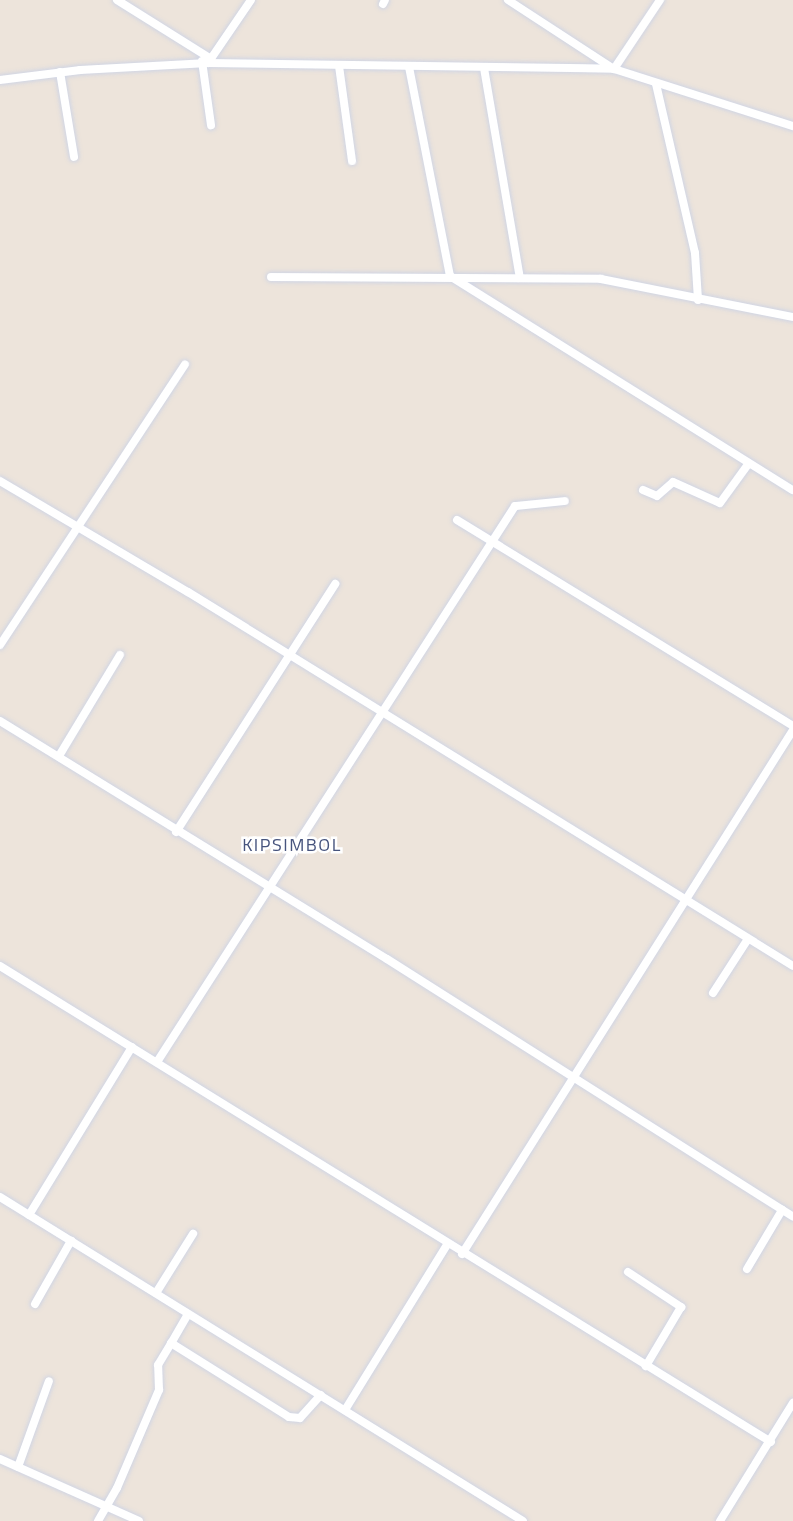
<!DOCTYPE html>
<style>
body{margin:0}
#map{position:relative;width:793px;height:1521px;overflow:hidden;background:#ede4db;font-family:"Titillium Web",sans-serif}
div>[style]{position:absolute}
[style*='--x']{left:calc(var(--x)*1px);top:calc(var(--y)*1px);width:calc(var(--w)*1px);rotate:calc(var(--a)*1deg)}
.roads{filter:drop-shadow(0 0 2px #d0d5e4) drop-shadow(0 0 2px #d0d5e4)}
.minor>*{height:8px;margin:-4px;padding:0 4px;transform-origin:4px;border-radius:4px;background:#fff}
span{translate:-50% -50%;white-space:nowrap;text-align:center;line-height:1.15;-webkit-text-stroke:5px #fff;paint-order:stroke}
.quarter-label{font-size:18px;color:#47547d;letter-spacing:1.5px}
</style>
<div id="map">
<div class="roads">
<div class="minor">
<i style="--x:117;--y:0;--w:111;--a:32.1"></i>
<i style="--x:508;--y:0;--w:126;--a:33.1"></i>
<i style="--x:614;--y:69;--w:188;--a:17.7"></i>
<i style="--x:383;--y:4;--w:4;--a:-63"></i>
<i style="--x:202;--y:61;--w:65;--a:82"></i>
<i style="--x:208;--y:63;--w:76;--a:-55.7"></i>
<i style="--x:339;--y:66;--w:96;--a:82.2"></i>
<i style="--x:409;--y:67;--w:213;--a:78.9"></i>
<i style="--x:450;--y:276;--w:404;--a:32"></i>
<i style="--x:484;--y:68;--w:213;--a:80.3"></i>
<i style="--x:60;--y:72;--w:86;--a:80.6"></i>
<i style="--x:0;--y:80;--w:81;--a:-7.1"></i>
<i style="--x:80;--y:70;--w:128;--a:-3.1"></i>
<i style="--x:208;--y:63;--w:406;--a:0.8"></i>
<i style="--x:614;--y:69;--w:83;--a:-56.3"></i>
<i style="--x:656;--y:84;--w:173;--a:77"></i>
<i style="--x:695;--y:253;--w:47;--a:86.3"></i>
<i style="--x:271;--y:277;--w:330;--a:0.3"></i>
<i style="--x:601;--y:279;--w:196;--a:11.2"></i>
<i style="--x:0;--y:481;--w:218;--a:30.6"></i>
<i style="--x:188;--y:592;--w:711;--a:31.72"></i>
<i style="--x:643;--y:490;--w:15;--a:23"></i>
<i style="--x:657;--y:496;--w:21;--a:-41"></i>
<i style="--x:673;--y:482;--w:51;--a:24.1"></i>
<i style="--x:720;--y:503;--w:49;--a:-54.1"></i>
<i style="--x:457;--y:520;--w:394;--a:31.5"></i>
<i style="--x:0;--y:645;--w:336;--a:-56.6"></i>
<i style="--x:0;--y:721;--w:454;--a:31.6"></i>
<i style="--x:387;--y:959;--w:481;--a:32.4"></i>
<i style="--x:59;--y:756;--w:118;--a:-58.9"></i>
<i style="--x:176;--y:832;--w:295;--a:-57.3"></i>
<i style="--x:0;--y:966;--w:906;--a:31.69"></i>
<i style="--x:713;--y:993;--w:64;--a:-57.1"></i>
<i style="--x:157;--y:1062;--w:661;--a:-57.22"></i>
<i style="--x:515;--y:506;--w:50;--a:-5.7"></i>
<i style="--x:0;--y:1197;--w:615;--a:31.78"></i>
<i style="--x:29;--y:1215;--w:197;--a:-58.5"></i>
<i style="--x:462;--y:1254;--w:620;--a:-57.72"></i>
<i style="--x:747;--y:1269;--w:69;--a:-59.3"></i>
<i style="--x:628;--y:1272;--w:64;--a:33.4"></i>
<i style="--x:681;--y:1307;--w:69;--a:120.7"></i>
<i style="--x:156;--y:1293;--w:70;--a:-57.9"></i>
<i style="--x:35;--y:1304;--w:73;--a:-60.3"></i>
<i style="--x:188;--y:1314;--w:34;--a:120"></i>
<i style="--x:171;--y:1343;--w:139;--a:32.1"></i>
<i style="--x:289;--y:1417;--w:11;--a:5"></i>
<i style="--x:300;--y:1418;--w:31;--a:-48"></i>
<i style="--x:345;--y:1410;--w:194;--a:-58.3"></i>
<i style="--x:0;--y:1459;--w:152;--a:24"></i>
<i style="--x:18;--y:1467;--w:91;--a:-70.2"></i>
<i style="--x:98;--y:1521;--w:38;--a:-60"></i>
<i style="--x:117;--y:1488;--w:107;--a:-66.8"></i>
<i style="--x:159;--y:1390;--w:25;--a:-92"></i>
<i style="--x:158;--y:1365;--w:26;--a:-59"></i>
<i style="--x:720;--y:1521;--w:139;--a:-58.3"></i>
</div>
</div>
<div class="quarter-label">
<span style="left:292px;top:845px">KIPSIMBOL</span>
</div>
</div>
